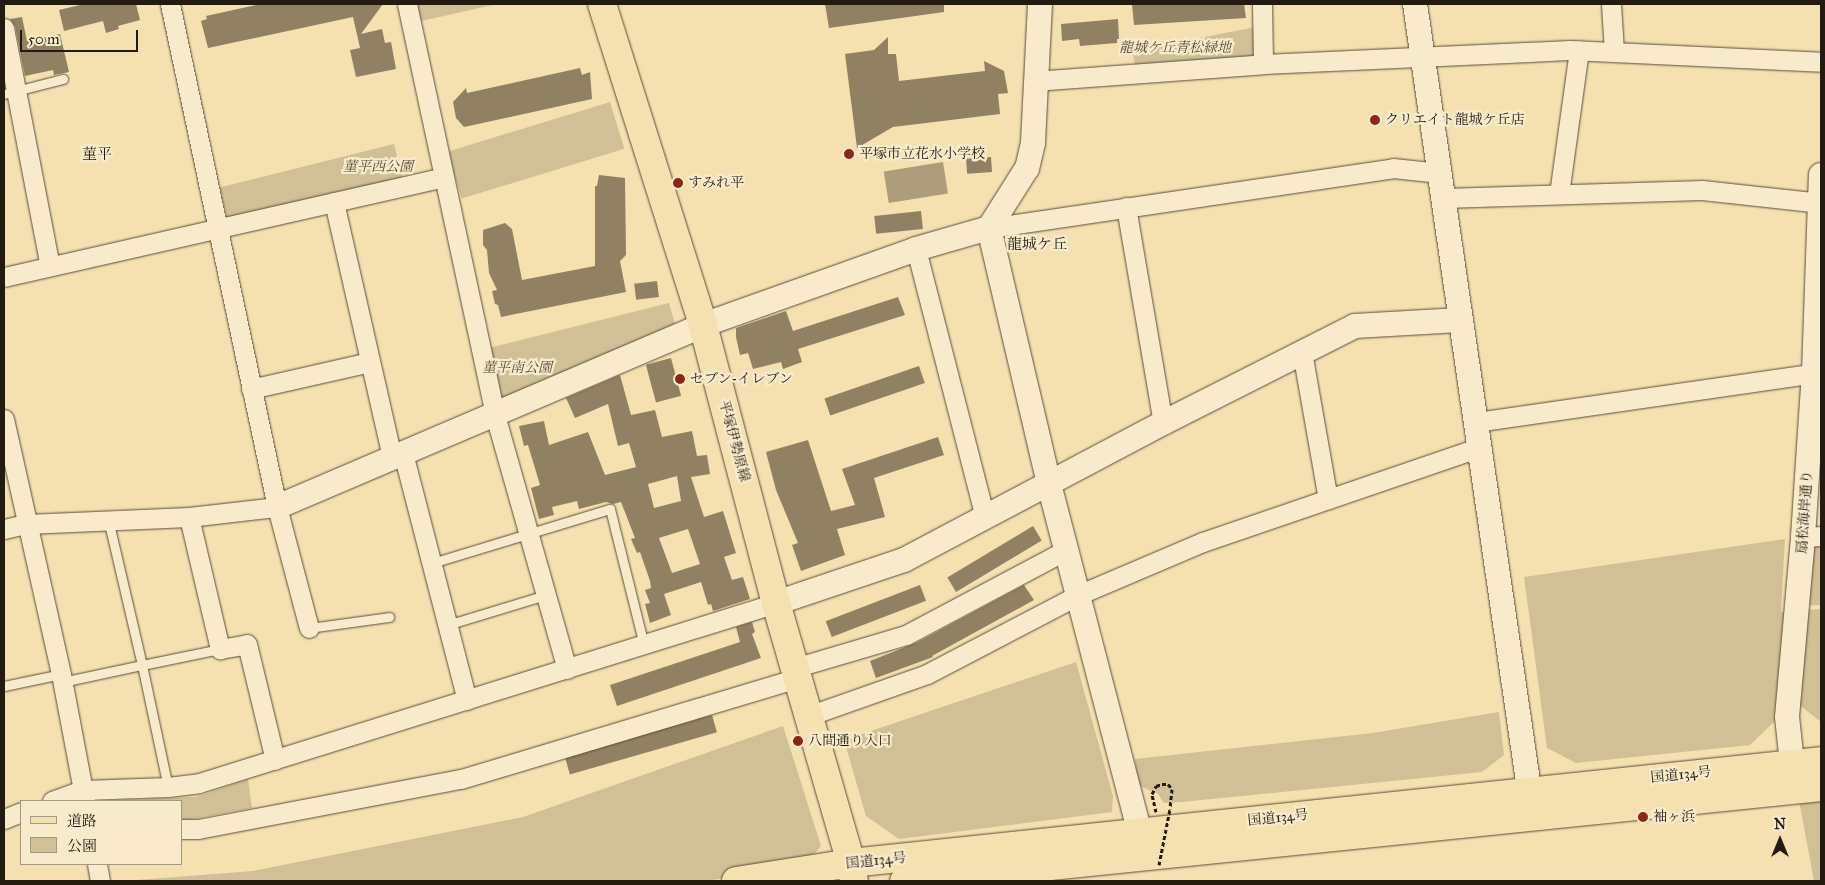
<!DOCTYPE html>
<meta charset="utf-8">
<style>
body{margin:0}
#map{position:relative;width:1825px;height:885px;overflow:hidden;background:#f5e0b0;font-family:"IM FELL Great Primer","Noto Serif JP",serif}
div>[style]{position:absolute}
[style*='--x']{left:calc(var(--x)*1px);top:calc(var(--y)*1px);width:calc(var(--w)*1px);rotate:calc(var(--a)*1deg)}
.green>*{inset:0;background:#d1bf95;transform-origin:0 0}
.water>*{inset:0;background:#ae9d7a;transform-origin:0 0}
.building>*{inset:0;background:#918163;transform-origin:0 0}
.path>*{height:3px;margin-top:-1.5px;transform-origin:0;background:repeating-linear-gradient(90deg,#241b10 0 4px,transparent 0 6.5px)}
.roads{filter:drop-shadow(0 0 1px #584c38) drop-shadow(0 0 1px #584c38)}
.service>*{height:9px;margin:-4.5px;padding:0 4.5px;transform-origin:4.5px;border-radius:4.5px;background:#f8ebcc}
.minor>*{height:19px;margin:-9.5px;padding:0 9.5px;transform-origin:9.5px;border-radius:9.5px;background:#f8ebcc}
.tertiary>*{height:24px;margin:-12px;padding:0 12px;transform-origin:12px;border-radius:12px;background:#f8ebcc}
.primary>*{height:28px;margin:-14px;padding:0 14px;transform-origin:14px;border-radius:14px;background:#f5e0b0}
.trunk>*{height:28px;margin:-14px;padding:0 14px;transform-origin:14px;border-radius:14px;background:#f5e0b0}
.path-bridge>*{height:3px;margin-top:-1.5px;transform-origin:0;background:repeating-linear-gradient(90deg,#241b10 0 4px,transparent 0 6.5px)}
.dots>*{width:14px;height:14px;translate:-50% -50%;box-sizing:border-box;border:2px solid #f8ebcc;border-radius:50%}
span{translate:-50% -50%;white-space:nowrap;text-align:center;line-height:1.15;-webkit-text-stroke:4.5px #f8ebcc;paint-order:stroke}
.park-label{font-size:14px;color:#584c38;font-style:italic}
.poi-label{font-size:14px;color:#241b10}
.left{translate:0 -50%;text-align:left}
.street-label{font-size:14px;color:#241b10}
.neighbourhood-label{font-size:15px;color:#241b10}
.frame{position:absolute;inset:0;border:5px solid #241b10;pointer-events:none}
.legend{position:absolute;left:20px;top:800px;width:162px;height:65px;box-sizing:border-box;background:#f8ebcc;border:1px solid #a39881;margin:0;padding:6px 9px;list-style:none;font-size:15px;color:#241b10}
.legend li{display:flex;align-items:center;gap:10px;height:25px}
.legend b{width:25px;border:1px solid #a39881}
.north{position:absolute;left:1755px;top:815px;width:50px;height:50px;-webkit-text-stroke:4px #f8ebcc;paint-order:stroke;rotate:0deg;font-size:14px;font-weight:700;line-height:20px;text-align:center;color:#241b10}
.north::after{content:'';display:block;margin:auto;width:18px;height:22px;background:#241b10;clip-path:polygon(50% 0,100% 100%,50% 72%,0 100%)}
.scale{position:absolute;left:20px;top:30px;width:118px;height:22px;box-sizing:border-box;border:2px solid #241b10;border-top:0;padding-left:6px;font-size:15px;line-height:18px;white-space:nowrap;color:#241b10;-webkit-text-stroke:4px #f8ebcc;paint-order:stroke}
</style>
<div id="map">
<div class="green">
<i style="clip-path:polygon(412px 4px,497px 4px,417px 22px)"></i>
<i style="left:1256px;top:27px;width:33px;height:126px;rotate:79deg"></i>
<i style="left:610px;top:102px;width:49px;height:170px;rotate:73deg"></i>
<i style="left:394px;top:144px;width:38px;height:180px;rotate:76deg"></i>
<i style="clip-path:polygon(669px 303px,676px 327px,498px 405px,485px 349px)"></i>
<i style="clip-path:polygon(1785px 539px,1781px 612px,1821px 609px,1821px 722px,1802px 707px,1779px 717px,1750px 745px,1576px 763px,1547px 748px,1524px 577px)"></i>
<i style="clip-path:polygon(1821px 541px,1821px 605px,1803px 606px,1807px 542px)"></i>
<i style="clip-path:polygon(1076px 662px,1113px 796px,1112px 812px,899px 839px,866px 816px,844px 740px)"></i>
<i style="clip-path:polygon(1499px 712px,1504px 755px,1482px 772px,1181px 802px,1164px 803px,1158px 794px,1138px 785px,1135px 759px,1373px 733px)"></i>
<i style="clip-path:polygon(783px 726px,821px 846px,806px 864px,706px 881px,124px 881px,253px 871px,523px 817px)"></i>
<i style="clip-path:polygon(248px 779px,252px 808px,194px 819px,181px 820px,181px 801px,94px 801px,196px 797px)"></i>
<i style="clip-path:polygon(1821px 793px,1821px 881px,1814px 881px,1798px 795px)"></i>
</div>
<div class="water">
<i style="left:943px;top:162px;width:32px;height:60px;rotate:81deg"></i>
</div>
<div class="building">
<i style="clip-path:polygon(84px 4px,136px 4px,140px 20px,118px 26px,119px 29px,106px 33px,103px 21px,64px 31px,59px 10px)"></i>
<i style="clip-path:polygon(261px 4px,383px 4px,361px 34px,382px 29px,385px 43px,391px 42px,396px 69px,356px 77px,350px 50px,360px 48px,353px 17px,208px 48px,201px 21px,207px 19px,206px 16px)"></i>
<i style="clip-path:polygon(825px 4px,944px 4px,944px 12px,829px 28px)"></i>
<i style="clip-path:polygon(1132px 4px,1244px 4px,1246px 18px,1134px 25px)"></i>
<i style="clip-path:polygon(22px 17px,27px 41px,60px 34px,69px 72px,54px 75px,53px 70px,25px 76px,15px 26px,10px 19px)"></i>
<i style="clip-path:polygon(1118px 19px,1119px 39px,1117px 39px,1117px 43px,1080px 46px,1079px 39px,1062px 41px,1061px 24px)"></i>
<i style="clip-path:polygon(888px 37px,888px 54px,896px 54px,899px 81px,985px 71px,984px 61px,1004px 71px,1008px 93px,998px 94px,1000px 114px,893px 127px,857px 148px,845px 54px,874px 50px)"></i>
<i style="clip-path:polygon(580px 68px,582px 75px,590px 72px,592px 99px,464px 127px,456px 118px,453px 102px,466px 88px,467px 93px)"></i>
<i style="left:991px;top:157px;width:15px;height:25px;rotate:86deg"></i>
<i style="clip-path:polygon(599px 175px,625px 178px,626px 255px,620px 261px,626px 292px,501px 317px,498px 305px,495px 304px,492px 291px,497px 290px,489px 273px,487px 250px,483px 245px,483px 230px,505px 223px,512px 229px,522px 280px,595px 266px,595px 186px,597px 186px)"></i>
<i style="left:921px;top:211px;width:18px;height:47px;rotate:84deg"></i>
<i style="left:657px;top:281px;width:16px;height:23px;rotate:83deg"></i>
<i style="clip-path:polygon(898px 297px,905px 315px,798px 349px,802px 362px,783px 369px,781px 362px,753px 369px,748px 353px,740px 355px,736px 337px,736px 328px,786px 311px,793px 331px)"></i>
<i style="left:671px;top:358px;width:39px;height:26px;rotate:75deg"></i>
<i style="left:919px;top:366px;width:18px;height:100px;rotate:71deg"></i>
<i style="clip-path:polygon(evenodd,620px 375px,631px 415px,655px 410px,662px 437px,692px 431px,697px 456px,707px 455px,710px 474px,691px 477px,704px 517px,723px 511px,736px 553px,724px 557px,732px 580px,743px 577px,750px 599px,713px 611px,711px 604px,708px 605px,701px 582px,664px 594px,671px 615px,650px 623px,645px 604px,650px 603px,645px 590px,651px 588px,650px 581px,640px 552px,637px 553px,631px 539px,635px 538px,621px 502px,613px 504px,606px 502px,579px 509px,577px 501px,552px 507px,554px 515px,539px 519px,531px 488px,540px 485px,528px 445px,524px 446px,519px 426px,544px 421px,549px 445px,588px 432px,605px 475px,636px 467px,629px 443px,618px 446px,608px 404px,575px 418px,566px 398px,620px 375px,677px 476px,681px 501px,654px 508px,648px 484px,677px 476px,620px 375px,688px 529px,700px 564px,672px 573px,659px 538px,688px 529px)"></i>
<i style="clip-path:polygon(938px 437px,944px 455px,874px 478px,885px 517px,837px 529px,845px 555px,801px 571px,792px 545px,798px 543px,776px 490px,766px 452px,808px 440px,831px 511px,855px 505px,842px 469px)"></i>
<i style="left:1033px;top:526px;width:17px;height:100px;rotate:59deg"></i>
<i style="left:920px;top:585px;width:17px;height:101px;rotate:69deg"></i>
<i style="clip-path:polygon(1024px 585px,1034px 600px,932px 656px,933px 657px,876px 678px,870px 661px,918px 642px)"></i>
<i style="clip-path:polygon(752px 622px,755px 632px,752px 634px,761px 658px,617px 706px,610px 685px,740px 642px,736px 627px)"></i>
<i style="left:712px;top:715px;width:18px;height:153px;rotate:74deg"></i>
</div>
<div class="path">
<i style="--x:1156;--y:812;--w:18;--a:-103"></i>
<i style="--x:1152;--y:794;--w:9;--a:-63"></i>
<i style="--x:1156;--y:786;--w:6;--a:-18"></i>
<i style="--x:1162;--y:784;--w:6;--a:0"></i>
<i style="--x:1168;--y:784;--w:6;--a:51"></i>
<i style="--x:1172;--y:789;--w:20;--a:96"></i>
</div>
<div class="roads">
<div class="service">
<i style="--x:4;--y:94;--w:61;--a:-14.3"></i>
<i style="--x:108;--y:519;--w:150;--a:76.9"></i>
<i style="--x:142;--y:665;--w:80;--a:-11.6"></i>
<i style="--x:432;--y:563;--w:186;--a:-16.9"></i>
<i style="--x:610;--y:509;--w:140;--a:76"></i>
<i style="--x:447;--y:625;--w:103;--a:-16.9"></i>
<i style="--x:309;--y:628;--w:81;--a:-7.8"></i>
<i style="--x:62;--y:682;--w:82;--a:-12"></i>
<i style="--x:142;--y:665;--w:125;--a:78"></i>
<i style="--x:4;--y:686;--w:58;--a:-11.9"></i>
</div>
<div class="minor">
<i style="--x:170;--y:4;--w:514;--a:77.99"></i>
<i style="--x:277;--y:507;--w:125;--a:75.2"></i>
<i style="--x:407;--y:4;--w:420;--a:77.9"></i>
<i style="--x:495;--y:415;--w:264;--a:74.2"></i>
<i style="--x:1262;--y:4;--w:60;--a:89"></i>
<i style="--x:1611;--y:4;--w:48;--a:86.4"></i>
<i style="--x:4;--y:28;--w:242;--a:79.1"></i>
<i style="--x:1034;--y:81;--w:230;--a:-4.2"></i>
<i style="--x:1263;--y:64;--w:307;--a:-2.6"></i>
<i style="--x:1570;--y:50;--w:251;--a:2.7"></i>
<i style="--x:1559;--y:194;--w:145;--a:-82.1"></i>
<i style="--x:1444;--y:198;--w:258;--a:-1.8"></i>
<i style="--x:1702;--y:190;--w:120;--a:6.2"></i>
<i style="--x:334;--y:202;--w:262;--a:77.2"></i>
<i style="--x:1126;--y:207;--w:219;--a:80.3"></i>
<i style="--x:989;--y:228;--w:408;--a:-8.4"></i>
<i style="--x:1393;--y:168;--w:47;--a:6.1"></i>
<i style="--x:916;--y:249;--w:277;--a:75.6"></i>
<i style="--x:4;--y:277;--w:450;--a:-12.8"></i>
<i style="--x:1302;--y:352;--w:149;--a:80"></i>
<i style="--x:251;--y:389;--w:122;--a:-12.8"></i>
<i style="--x:4;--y:419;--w:261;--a:77.4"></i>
<i style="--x:61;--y:674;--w:129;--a:79.3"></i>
<i style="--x:1476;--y:422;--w:349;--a:-8.2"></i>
<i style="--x:403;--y:453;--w:255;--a:75.5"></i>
<i style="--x:189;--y:517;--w:136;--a:76.8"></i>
<i style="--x:220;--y:649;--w:27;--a:-10"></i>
<i style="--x:247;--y:644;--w:119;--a:76.4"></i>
<i style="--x:4;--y:529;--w:23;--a:-13"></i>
<i style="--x:26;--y:524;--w:163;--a:-2.5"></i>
<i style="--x:189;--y:517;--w:89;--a:-6.5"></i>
<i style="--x:1803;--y:537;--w:18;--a:-3"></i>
<i style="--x:794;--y:668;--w:117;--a:-16.4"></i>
<i style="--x:906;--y:635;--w:181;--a:-28"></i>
<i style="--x:808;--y:716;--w:126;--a:-19.4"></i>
<i style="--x:927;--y:674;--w:170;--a:-27.6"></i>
<i style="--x:1078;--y:595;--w:136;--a:-23"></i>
<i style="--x:1203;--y:542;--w:293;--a:-18.9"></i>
<i style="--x:52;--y:801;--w:33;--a:-20"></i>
<i style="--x:83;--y:790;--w:85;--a:-2"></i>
<i style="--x:168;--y:787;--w:31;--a:-7"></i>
<i style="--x:199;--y:783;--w:604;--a:-17.33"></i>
<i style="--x:4;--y:819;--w:18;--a:-22"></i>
<i style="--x:181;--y:829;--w:17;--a:0"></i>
<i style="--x:198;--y:829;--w:268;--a:-10.8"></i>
<i style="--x:461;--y:779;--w:351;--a:-16.7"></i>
<i style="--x:97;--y:864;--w:17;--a:80"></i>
</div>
<div class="tertiary">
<i style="--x:1040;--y:4;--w:139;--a:92.9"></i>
<i style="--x:1033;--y:143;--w:26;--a:103"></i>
<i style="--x:1027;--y:168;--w:71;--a:122.3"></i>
<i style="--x:989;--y:228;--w:263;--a:76.8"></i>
<i style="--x:1049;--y:484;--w:362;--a:75.4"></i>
<i style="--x:1415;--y:4;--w:813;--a:81.73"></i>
<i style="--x:277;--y:507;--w:463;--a:-23.1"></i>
<i style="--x:703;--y:325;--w:226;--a:-19.6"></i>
<i style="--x:916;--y:249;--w:76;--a:-16"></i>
<i style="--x:776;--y:603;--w:135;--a:-18.6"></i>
<i style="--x:904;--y:560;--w:293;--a:-27.9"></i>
<i style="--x:1163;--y:423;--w:215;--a:-26.8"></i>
<i style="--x:1355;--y:326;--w:105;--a:-3.3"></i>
<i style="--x:1794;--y:782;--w:65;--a:-96.1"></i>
<i style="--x:1787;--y:717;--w:181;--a:-84.9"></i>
<i style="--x:1803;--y:537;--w:164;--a:-86.2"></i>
<i style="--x:1814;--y:373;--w:198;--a:-88"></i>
</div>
<div class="primary">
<i style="--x:602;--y:4;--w:337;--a:72.5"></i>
<i style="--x:703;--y:325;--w:287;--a:75.3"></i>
<i style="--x:776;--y:603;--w:271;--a:73.9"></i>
<i style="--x:851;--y:863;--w:18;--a:81"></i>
</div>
<div class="trunk">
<i style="--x:736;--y:881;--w:116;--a:-8.9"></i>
<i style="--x:851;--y:863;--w:975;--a:-6"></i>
<i style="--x:904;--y:881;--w:922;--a:-5.85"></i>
</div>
</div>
<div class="path-bridge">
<i style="--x:1159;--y:865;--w:57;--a:-78.9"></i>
</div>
<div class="dots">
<i style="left:1375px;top:120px;background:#8f2418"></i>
<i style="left:849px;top:154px;background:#8f2418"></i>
<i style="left:678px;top:183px;background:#8f2418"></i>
<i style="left:680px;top:379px;background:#8f2418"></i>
<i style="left:798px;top:741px;background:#8f2418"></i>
<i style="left:1643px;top:817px;background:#8f2418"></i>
</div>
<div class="park-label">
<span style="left:1175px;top:48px">龍城ケ丘青松緑地</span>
<span style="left:378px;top:167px">菫平西公園</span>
<span style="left:517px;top:368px">菫平南公園</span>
</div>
<div class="poi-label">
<span class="left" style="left:1385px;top:120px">クリエイト龍城ケ丘店</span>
<span class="left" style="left:859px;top:154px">平塚市立花水小学校</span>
<span class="left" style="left:688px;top:183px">すみれ平</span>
<span class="left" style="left:690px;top:379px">セブン-イレブン</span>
<span class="left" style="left:808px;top:741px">八間通り入口</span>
<span class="left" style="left:1653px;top:817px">袖ヶ浜</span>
</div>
<div class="street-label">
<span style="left:734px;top:441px;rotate:75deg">平塚伊勢原線</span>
<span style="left:1805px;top:512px;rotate:-86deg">扇松海岸通り</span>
<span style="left:1681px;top:775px;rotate:-6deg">国道134号</span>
<span style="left:1278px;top:818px;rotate:-6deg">国道134号</span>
<span style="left:876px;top:861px;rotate:-6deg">国道134号</span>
</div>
<div class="neighbourhood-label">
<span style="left:97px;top:155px">菫平</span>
<span style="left:1037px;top:245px">龍城ケ丘</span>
</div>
<div class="frame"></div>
<ul class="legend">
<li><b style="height:6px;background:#f5e0b0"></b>道路</li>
<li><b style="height:14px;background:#d1bf95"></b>公園</li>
</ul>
<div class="north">N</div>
<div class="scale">50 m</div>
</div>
